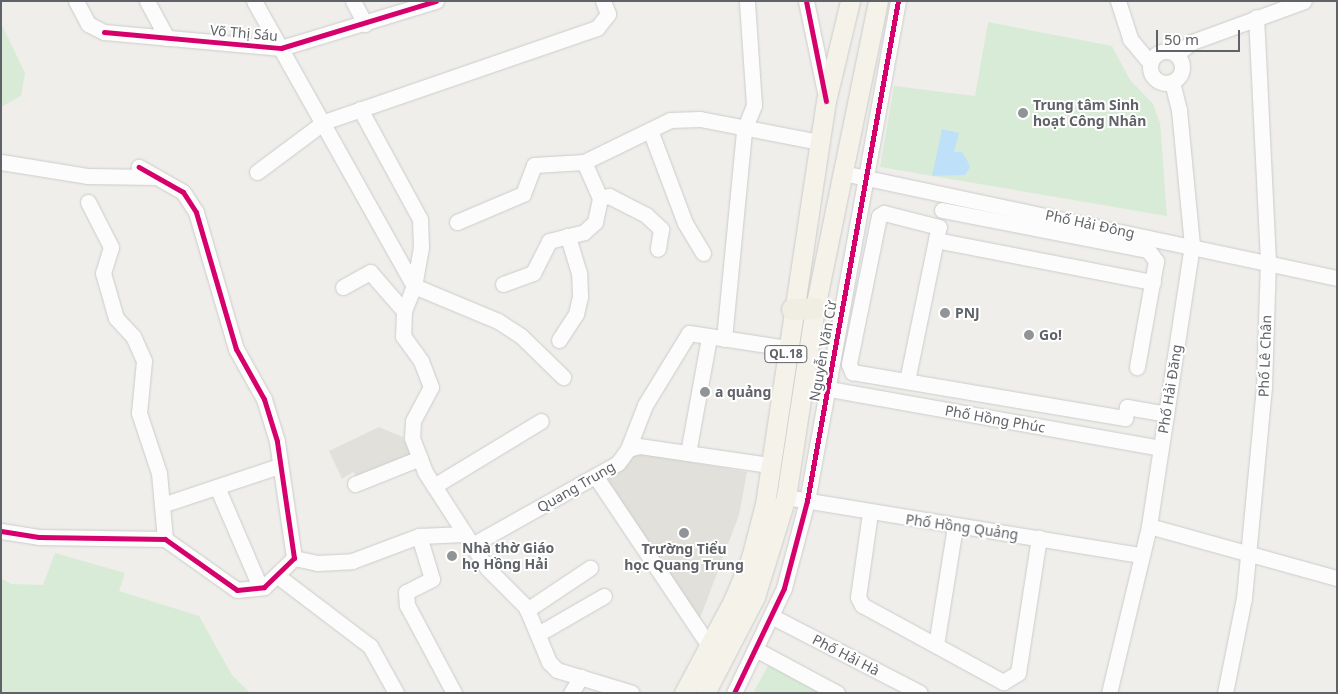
<!DOCTYPE html>
<meta charset="utf-8">
<style>
body{margin:0}
#map{position:relative;width:1338px;height:694px;overflow:hidden;background:#efeeea;font-family:"Noto Sans",sans-serif}
div>[style]{position:absolute}
[style*='--x']{left:calc(var(--x)*1px);top:calc(var(--y)*1px);width:calc(var(--w)*1px);rotate:calc(var(--a)*1deg)}
.education>*{inset:0;background:#e2e0da}
.green>*{inset:0;background:#d8ebd6}
.water>*{inset:0;background:#bfe0f9}
.roads{filter:drop-shadow(0 0 1px #cbcccc) drop-shadow(0 0 1px #cbcccc)}
.minor>*{height:15px;margin:-7.5px;padding:0 7.5px;transform-origin:7.5px;border-radius:7.5px;background:#fdfcfc}
.minor>.ring{margin:-7.5px;padding:0;box-sizing:content-box;background:none;border:15px solid #fdfcfc;border-radius:50%}
.major>*{height:19px;margin:-9.5px;padding:0 9.5px;transform-origin:9.5px;border-radius:9.5px;background:#f4f2e9}
.highway>*{height:21px;margin:-10.5px;padding:0 10.5px;transform-origin:10.5px;border-radius:10.5px;background:#f0ede3}
.cycleway>*{height:5px;margin:-2.5px;padding:0 2.5px;transform-origin:2.5px;border-radius:2.5px;background:#d6006c}
.dots>*{width:14px;height:14px;translate:-50% -50%;box-sizing:border-box;border:2px solid #fff;border-radius:50%}
span{translate:-50% -50%;white-space:nowrap;text-align:center;line-height:1.15;-webkit-text-stroke:4px #fff;paint-order:stroke}
.shield-label span{padding:1px 4px;background:#fff;border:1px solid;border-radius:4px;-webkit-text-stroke-width:0}
.shield-label{font-size:12px;color:#5f6368;font-weight:700}
.street-label{font-size:14px;color:#5f6368}
.poi-label{font-size:14px;color:#5f6368;font-weight:700}
.left{translate:0 -50%;text-align:left}
.frame{position:absolute;inset:0;border:2px solid #5f6368;pointer-events:none}
.scale{position:absolute;left:1156px;top:30px;width:84px;height:22px;box-sizing:border-box;border:2px solid #5f6368;border-top:0;padding-left:6px;font-size:15px;line-height:18px;white-space:nowrap;color:#5f6368;-webkit-text-stroke:4px #fff;paint-order:stroke}
</style>
<div id="map">
<div class="education">
<i style="clip-path:polygon(379px 427px,403px 437px,412px 457px,359px 479px,353px 472px,342px 479px,329px 451px)"></i>
<i style="clip-path:polygon(635px 452px,747px 472px,739px 515px,699px 621px,602px 487px)"></i>
</div>
<div class="green">
<i style="clip-path:polygon(988px 22px,1112px 46px,1130px 80px,1153px 104px,1160px 123px,1167px 216px,880px 167px,894px 86px,975px 96px)"></i>
<i style="clip-path:polygon(1px 23px,25px 73px,21px 96px,1px 107px)"></i>
<i style="clip-path:polygon(55px 553px,125px 573px,119px 591px,199px 616px,232px 675px,250px 693px,1px 693px,1px 578px,11px 584px,43px 585px)"></i>
<i style="clip-path:polygon(769px 664px,824px 693px,753px 693px)"></i>
</div>
<div class="water">
<i style="clip-path:polygon(942px 129px,959px 133px,954px 152px,962px 152px,967px 160px,970px 167px,965px 175px,932px 176px)"></i>
</div>
<div class="roads">
<div class="minor">
<i style="--x:76;--y:1;--w:26;--a:62"></i>
<i style="--x:88;--y:24;--w:18;--a:27"></i>
<i style="--x:104;--y:32;--w:178;--a:5.2"></i>
<i style="--x:281;--y:48;--w:162;--a:-16.9"></i>
<i style="--x:147;--y:1;--w:42;--a:61.6"></i>
<i style="--x:254;--y:1;--w:327;--a:60.7"></i>
<i style="--x:414;--y:286;--w:91;--a:22.6"></i>
<i style="--x:498;--y:321;--w:27;--a:33"></i>
<i style="--x:521;--y:336;--w:59;--a:44.3"></i>
<i style="--x:353;--y:1;--w:26;--a:62"></i>
<i style="--x:806;--y:1;--w:93;--a:78.2"></i>
<i style="--x:1118;--y:1;--w:40;--a:72"></i>
<i style="--x:1130;--y:39;--w:31;--a:50"></i>
<i class="ring" style="left:1150px;top:51px;width:17px;height:17px"></i>
<i style="--x:1177;--y:54;--w:19;--a:-39"></i>
<i style="--x:1192;--y:42;--w:119;--a:-20.1"></i>
<i style="--x:360;--y:109;--w:125;--a:61.4"></i>
<i style="--x:420;--y:219;--w:28;--a:88"></i>
<i style="--x:421;--y:247;--w:40;--a:100"></i>
<i style="--x:414;--y:286;--w:27;--a:112"></i>
<i style="--x:404;--y:311;--w:25;--a:92"></i>
<i style="--x:403;--y:336;--w:31;--a:54"></i>
<i style="--x:421;--y:361;--w:28;--a:69"></i>
<i style="--x:431;--y:387;--w:38;--a:118"></i>
<i style="--x:413;--y:421;--w:17;--a:93"></i>
<i style="--x:412;--y:438;--w:36;--a:69"></i>
<i style="--x:425;--y:472;--w:114;--a:57.1"></i>
<i style="--x:487;--y:568;--w:55;--a:45"></i>
<i style="--x:526;--y:607;--w:60;--a:67.3"></i>
<i style="--x:549;--y:662;--w:11;--a:45"></i>
<i style="--x:557;--y:670;--w:78;--a:17"></i>
<i style="--x:650;--y:130;--w:99;--a:69.4"></i>
<i style="--x:685;--y:223;--w:35;--a:59"></i>
<i style="--x:1;--y:162;--w:87;--a:9.2"></i>
<i style="--x:87;--y:176;--w:68;--a:0.8"></i>
<i style="--x:257;--y:172;--w:84;--a:-36.7"></i>
<i style="--x:324;--y:122;--w:289;--a:-19"></i>
<i style="--x:597;--y:28;--w:18;--a:-52"></i>
<i style="--x:608;--y:14;--w:14;--a:-111"></i>
<i style="--x:843;--y:173;--w:505;--a:12"></i>
<i style="--x:600;--y:198;--w:9;--a:-13"></i>
<i style="--x:609;--y:196;--w:42;--a:27.2"></i>
<i style="--x:646;--y:215;--w:21;--a:43"></i>
<i style="--x:661;--y:229;--w:20;--a:99"></i>
<i style="--x:88;--y:202;--w:51;--a:62.9"></i>
<i style="--x:111;--y:247;--w:27;--a:107"></i>
<i style="--x:103;--y:273;--w:47;--a:73.9"></i>
<i style="--x:116;--y:318;--w:25;--a:47"></i>
<i style="--x:133;--y:336;--w:27;--a:66"></i>
<i style="--x:144;--y:361;--w:52;--a:95.5"></i>
<i style="--x:139;--y:413;--w:63;--a:71.6"></i>
<i style="--x:159;--y:473;--w:66;--a:84.8"></i>
<i style="--x:942;--y:210;--w:210;--a:11"></i>
<i style="--x:1148;--y:250;--w:14;--a:54"></i>
<i style="--x:1156;--y:261;--w:108;--a:100.2"></i>
<i style="--x:457;--y:222;--w:72;--a:-23"></i>
<i style="--x:523;--y:194;--w:31;--a:-69"></i>
<i style="--x:534;--y:165;--w:50;--a:-3.4"></i>
<i style="--x:584;--y:162;--w:96;--a:-26"></i>
<i style="--x:670;--y:120;--w:30;--a:-2"></i>
<i style="--x:700;--y:119;--w:122;--a:10.9"></i>
<i style="--x:939;--y:227;--w:57;--a:-165.7"></i>
<i style="--x:884;--y:213;--w:6;--a:149"></i>
<i style="--x:879;--y:216;--w:151;--a:101.5"></i>
<i style="--x:849;--y:364;--w:9;--a:69"></i>
<i style="--x:852;--y:372;--w:277;--a:9.6"></i>
<i style="--x:1125;--y:418;--w:11;--a:-80"></i>
<i style="--x:1127;--y:407;--w:40;--a:10"></i>
<i style="--x:936;--y:240;--w:221;--a:11"></i>
<i style="--x:503;--y:284;--w:32;--a:-20"></i>
<i style="--x:533;--y:273;--w:36;--a:-63"></i>
<i style="--x:549;--y:241;--w:36;--a:-14"></i>
<i style="--x:584;--y:232;--w:15;--a:-42"></i>
<i style="--x:595;--y:222;--w:25;--a:-78"></i>
<i style="--x:600;--y:198;--w:39;--a:-114"></i>
<i style="--x:343;--y:287;--w:31;--a:-29"></i>
<i style="--x:370;--y:272;--w:52;--a:48.9"></i>
<i style="--x:724;--y:339;--w:210;--a:-84.5"></i>
<i style="--x:744;--y:130;--w:27;--a:-68"></i>
<i style="--x:754;--y:105;--w:104;--a:-93.9"></i>
<i style="--x:559;--y:340;--w:31;--a:-57"></i>
<i style="--x:576;--y:314;--w:18;--a:-77"></i>
<i style="--x:580;--y:296;--w:23;--a:-92"></i>
<i style="--x:579;--y:273;--w:39;--a:-107"></i>
<i style="--x:907;--y:381;--w:154;--a:-78.4"></i>
<i style="--x:802;--y:393;--w:27;--a:-8"></i>
<i style="--x:829;--y:389;--w:336;--a:10.1"></i>
<i style="--x:628;--y:449;--w:47;--a:-68.9"></i>
<i style="--x:645;--y:405;--w:84;--a:-58.6"></i>
<i style="--x:689;--y:333;--w:99;--a:8.7"></i>
<i style="--x:688;--y:453;--w:118;--a:-79.7"></i>
<i style="--x:596;--y:477;--w:203;--a:56.2"></i>
<i style="--x:355;--y:484;--w:70;--a:-21.8"></i>
<i style="--x:434;--y:486;--w:125;--a:-31.3"></i>
<i style="--x:217;--y:487;--w:109;--a:66.7"></i>
<i style="--x:786;--y:497;--w:358;--a:9.3"></i>
<i style="--x:162;--y:505;--w:123;--a:-18.4"></i>
<i style="--x:870;--y:513;--w:85;--a:98.1"></i>
<i style="--x:858;--y:597;--w:9;--a:63"></i>
<i style="--x:862;--y:605;--w:161;--a:28.6"></i>
<i style="--x:1003;--y:682;--w:17;--a:-31"></i>
<i style="--x:1018;--y:673;--w:137;--a:-81.2"></i>
<i style="--x:1149;--y:526;--w:195;--a:15.5"></i>
<i style="--x:1;--y:531;--w:38;--a:9"></i>
<i style="--x:39;--y:537;--w:126;--a:0.9"></i>
<i style="--x:165;--y:539;--w:88;--a:35.3"></i>
<i style="--x:237;--y:590;--w:27;--a:-6"></i>
<i style="--x:264;--y:587;--w:42;--a:-44"></i>
<i style="--x:294;--y:558;--w:118;--a:-98.3"></i>
<i style="--x:277;--y:441;--w:44;--a:-107.2"></i>
<i style="--x:264;--y:399;--w:57;--a:-119.2"></i>
<i style="--x:236;--y:349;--w:143;--a:-106.3"></i>
<i style="--x:196;--y:212;--w:24;--a:-123"></i>
<i style="--x:183;--y:192;--w:51;--a:-150.4"></i>
<i style="--x:419;--y:536;--w:45;--a:73.2"></i>
<i style="--x:432;--y:579;--w:29;--a:153"></i>
<i style="--x:406;--y:592;--w:13;--a:86"></i>
<i style="--x:407;--y:605;--w:100;--a:61.9"></i>
<i style="--x:472;--y:545;--w:167;--a:-29.3"></i>
<i style="--x:618;--y:463;--w:17;--a:-54"></i>
<i style="--x:628;--y:449;--w:11;--a:-15"></i>
<i style="--x:639;--y:446;--w:131;--a:8.3"></i>
<i style="--x:294;--y:558;--w:24;--a:12"></i>
<i style="--x:317;--y:563;--w:35;--a:-3"></i>
<i style="--x:352;--y:561;--w:72;--a:-20.5"></i>
<i style="--x:419;--y:536;--w:46;--a:-2.5"></i>
<i style="--x:279;--y:577;--w:114;--a:37.2"></i>
<i style="--x:370;--y:646;--w:54;--a:61"></i>
<i style="--x:527;--y:610;--w:76;--a:-33.7"></i>
<i style="--x:773;--y:617;--w:165;--a:27.3"></i>
<i style="--x:538;--y:634;--w:76;--a:-29.9"></i>
<i style="--x:936;--y:645;--w:120;--a:-80.9"></i>
<i style="--x:757;--y:650;--w:91;--a:28.3"></i>
<i style="--x:571;--y:693;--w:19;--a:-58"></i>
<i style="--x:734;--y:693;--w:116;--a:-64.5"></i>
<i style="--x:784;--y:588;--w:90;--a:-75.2"></i>
<i style="--x:807;--y:501;--w:508;--a:-79.69"></i>
<i style="--x:1109;--y:693;--w:172;--a:-76.5"></i>
<i style="--x:1149;--y:526;--w:284;--a:-81.3"></i>
<i style="--x:1192;--y:245;--w:136;--a:-95.5"></i>
<i style="--x:1179;--y:110;--w:29;--a:-104"></i>
<i style="--x:1225;--y:693;--w:97;--a:-78.7"></i>
<i style="--x:1244;--y:598;--w:212;--a:-84.6"></i>
<i style="--x:1264;--y:387;--w:126;--a:-88.2"></i>
<i style="--x:1268;--y:261;--w:244;--a:-92.8"></i>
</div>
<div class="major">
<i style="--x:684;--y:693;--w:104;--a:-62"></i>
<i style="--x:733;--y:601;--w:47;--a:-67.3"></i>
<i style="--x:751;--y:558;--w:56;--a:-75.5"></i>
<i style="--x:765;--y:504;--w:408;--a:-81.4"></i>
<i style="--x:826;--y:101;--w:103;--a:-76.5"></i>
<i style="--x:705;--y:693;--w:108;--a:-62.5"></i>
<i style="--x:755;--y:597;--w:105;--a:-72.8"></i>
<i style="--x:786;--y:497;--w:191;--a:-81.3"></i>
<i style="--x:815;--y:308;--w:313;--a:-78.4"></i>
</div>
<div class="highway">
<i style="--x:792;--y:309;--w:23;--a:-2"></i>
</div>
</div>
<div class="cycleway">
<i style="--x:806;--y:1;--w:102;--a:78.7"></i>
<i style="--x:104;--y:32;--w:178;--a:5.2"></i>
<i style="--x:281;--y:48;--w:162;--a:-16.9"></i>
<i style="--x:1;--y:531;--w:38;--a:9"></i>
<i style="--x:39;--y:537;--w:126;--a:0.9"></i>
<i style="--x:165;--y:539;--w:88;--a:35.3"></i>
<i style="--x:237;--y:590;--w:27;--a:-6"></i>
<i style="--x:264;--y:587;--w:42;--a:-44"></i>
<i style="--x:294;--y:558;--w:118;--a:-98.3"></i>
<i style="--x:277;--y:441;--w:44;--a:-107.2"></i>
<i style="--x:264;--y:399;--w:57;--a:-119.2"></i>
<i style="--x:236;--y:349;--w:143;--a:-106.3"></i>
<i style="--x:196;--y:212;--w:24;--a:-123"></i>
<i style="--x:183;--y:192;--w:51;--a:-150.4"></i>
<i style="--x:734;--y:693;--w:116;--a:-64.5"></i>
<i style="--x:784;--y:588;--w:90;--a:-75.2"></i>
<i style="--x:807;--y:501;--w:508;--a:-79.69"></i>
</div>
<div class="dots">
<i style="left:1023px;top:113px;background:#919496"></i>
<i style="left:945px;top:313px;background:#919496"></i>
<i style="left:1029px;top:335px;background:#919496"></i>
<i style="left:705px;top:392px;background:#919496"></i>
<i style="left:684px;top:533px;background:#919496"></i>
<i style="left:452px;top:556px;background:#919496"></i>
</div>
<div class="shield-label">
<span style="left:786px;top:354px">QL.18</span>
</div>
<div class="street-label">
<span style="left:244px;top:33px;rotate:5deg">Võ Thị Sáu</span>
<span style="left:1090px;top:224px;rotate:12deg">Phố Hải Đông</span>
<span style="left:823px;top:351px;rotate:-80deg">Nguyễn Văn Cừ</span>
<span style="left:1265px;top:356px;rotate:-88deg">Phố Lê Chân</span>
<span style="left:1170px;top:389px;rotate:-81deg">Phố Hải Đăng</span>
<span style="left:995px;top:419px;rotate:10deg">Phố Hồng Phúc</span>
<span style="left:576px;top:487px;rotate:-30deg">Quang Trung</span>
<span style="left:962px;top:527px;rotate:8deg">Phố Hồng Quảng</span>
<span style="left:846px;top:655px;rotate:27deg">Phố Hải Hà</span>
</div>
<div class="poi-label">
<span class="left" style="left:1033px;top:113px">Trung tâm Sinh<br>hoạt Công Nhân</span>
<span class="left" style="left:955px;top:313px">PNJ</span>
<span class="left" style="left:1039px;top:335px">Go!</span>
<span class="left" style="left:715px;top:392px">a quảng</span>
<span class="left" style="left:462px;top:556px">Nhà thờ Giáo<br>họ Hồng Hải</span>
<span style="left:684px;top:557px">Trường Tiểu<br>học Quang Trung</span>
</div>
<div class="frame"></div>
<div class="scale">50 m</div>
</div>
